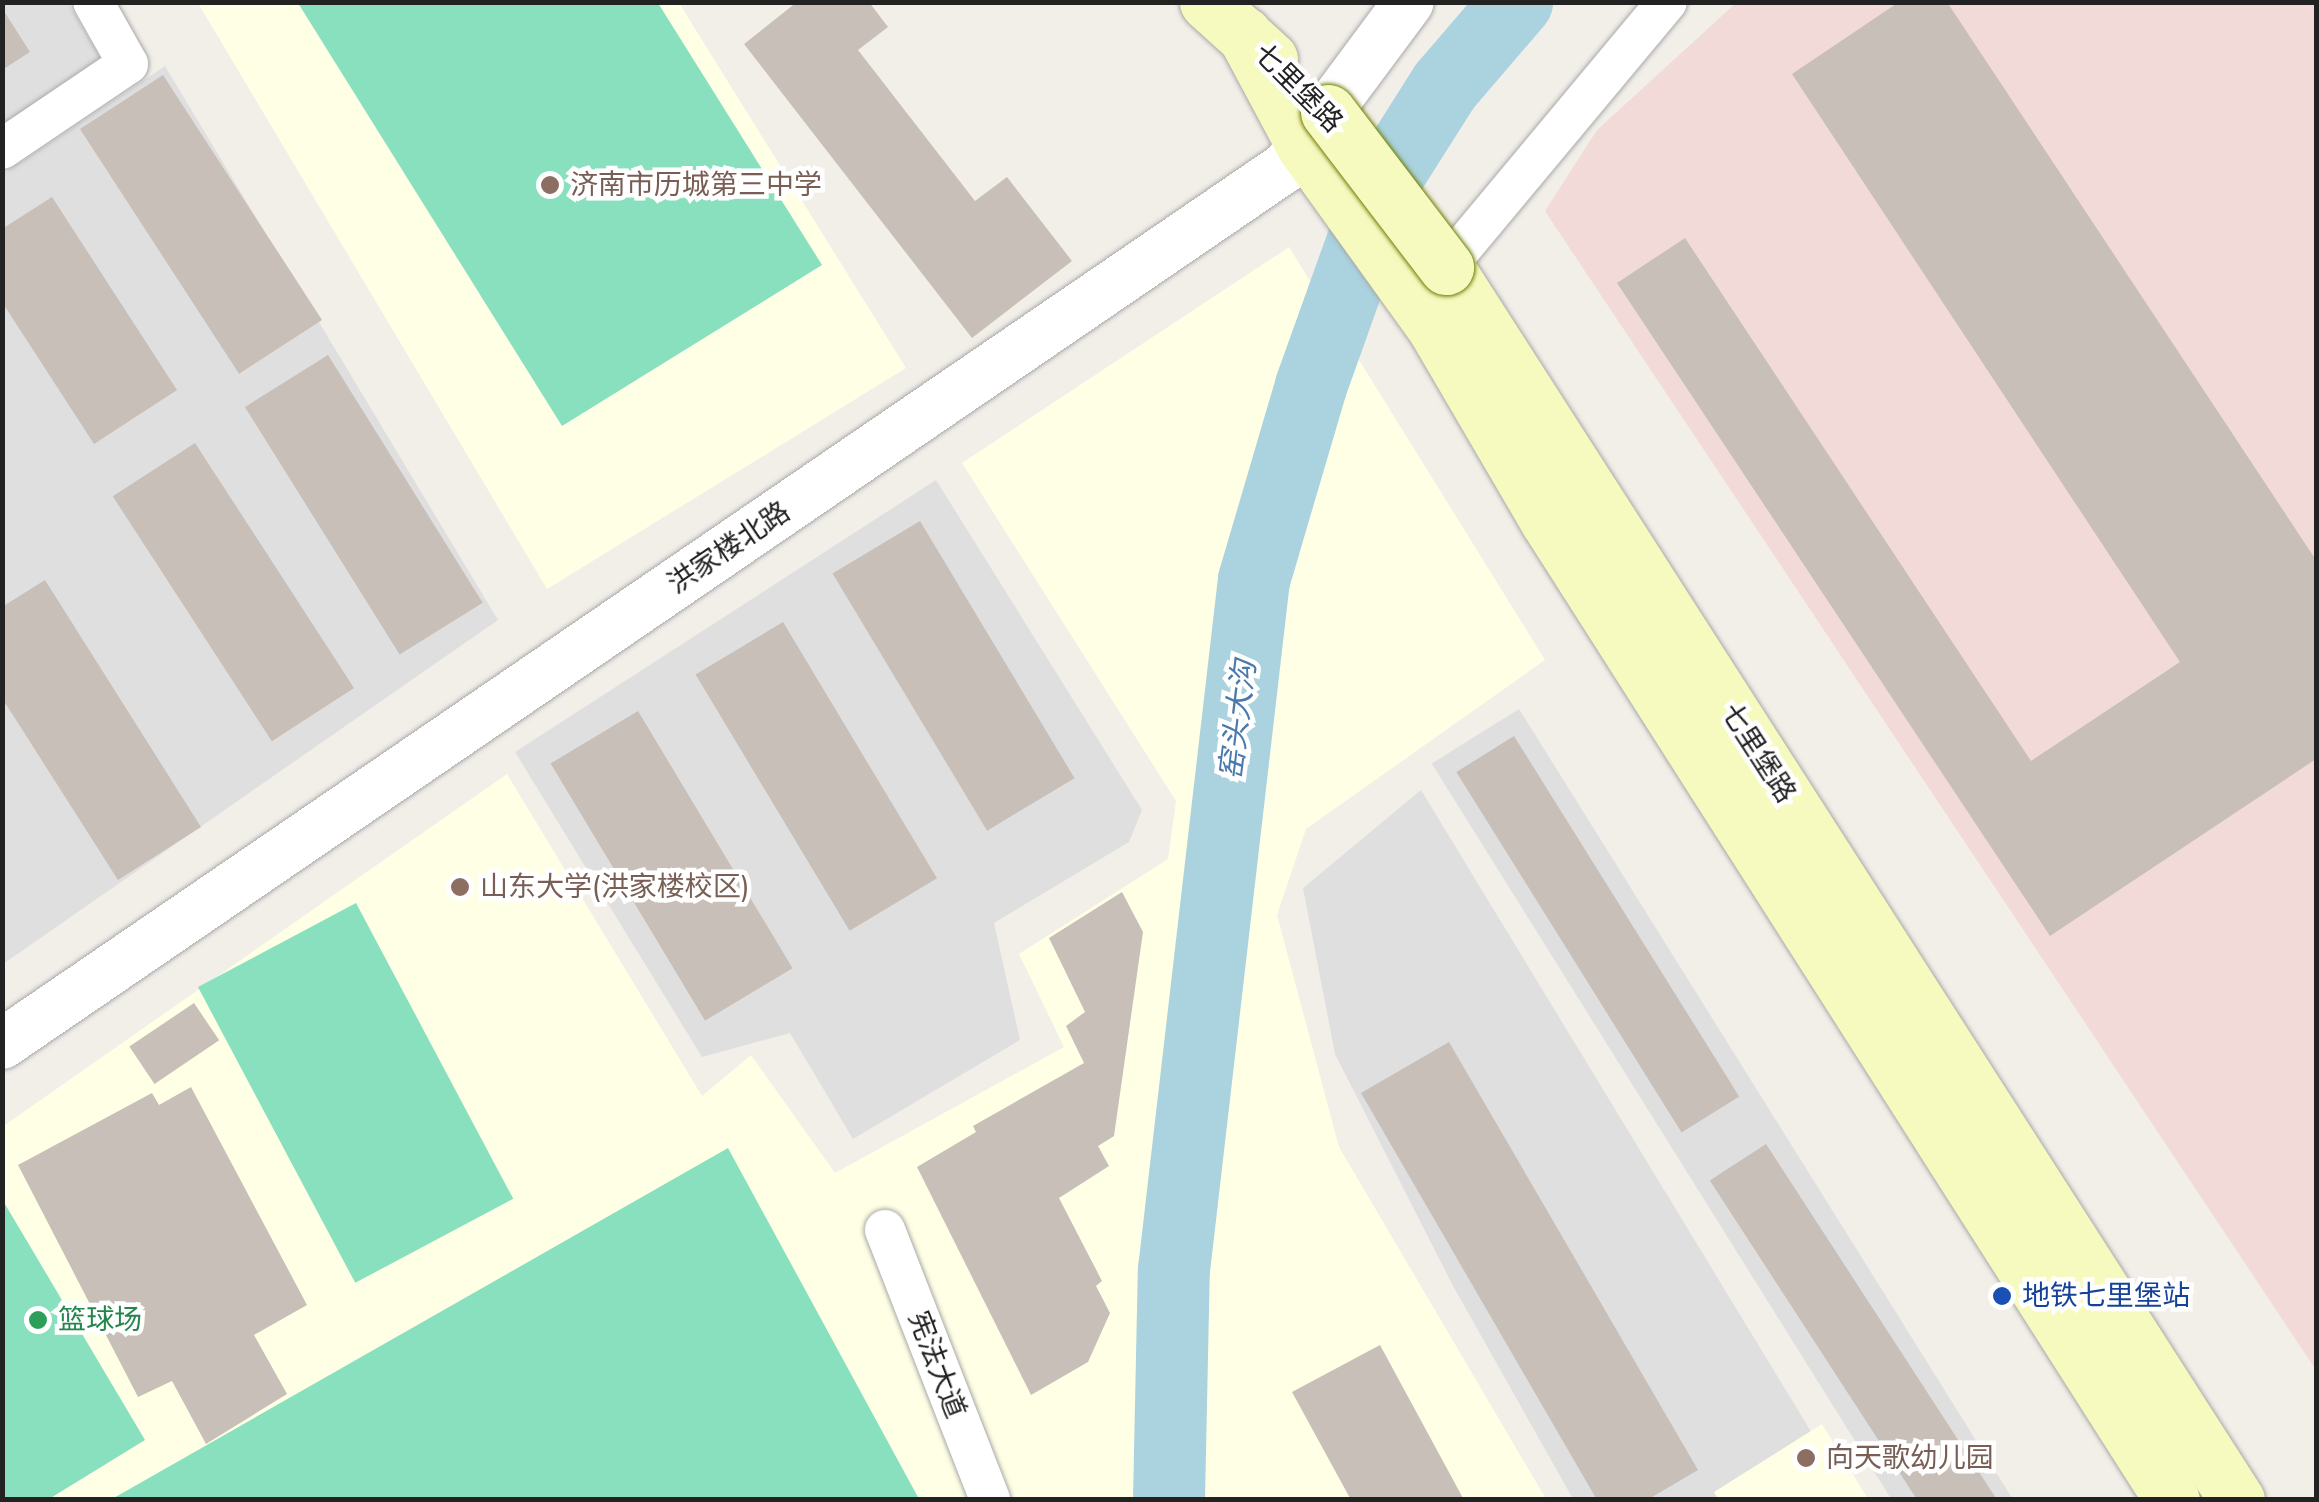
<!DOCTYPE html>
<meta charset="utf-8">
<style>
body{margin:0}
#map{position:relative;width:2319px;height:1502px;overflow:hidden;background:#f2efe9;font-family:Jost,"Noto Sans SC",sans-serif}
div>[style]{position:absolute}
[style*='--x']{left:calc(var(--x)*1px);top:calc(var(--y)*1px);width:calc(var(--w)*1px);rotate:calc(var(--a)*1deg)}
.residential>*{inset:0;background:#e0dfdf;transform-origin:0 0}
.commercial>*{inset:0;background:#f2dad9}
.education>*{inset:0;background:#ffffe5}
.pitch>*{inset:0;background:#88e0be;transform-origin:0 0}
.river>*{height:72px;margin:-36px;padding:0 36px;transform-origin:36px;border-radius:36px;background:#aad3df}
.building>*{inset:0;background:#c7bfb8;transform-origin:0 0}
.roads{filter:drop-shadow(0 0 2px #a9a9a9) drop-shadow(0 0 2px #a9a9a9)}
.minor>*{height:40px;margin:-20px;padding:0 20px;transform-origin:20px;border-radius:20px;background:#fff}
.tertiary>*{height:50px;margin:-25px;padding:0 25px;transform-origin:25px;border-radius:25px;background:#fff}
.secondary>*{height:55px;margin:-27.5px;padding:0 27.5px;transform-origin:27.5px;border-radius:27.5px;background:#f7fabf}
.bridges{filter:drop-shadow(0 0 2px #707d05) drop-shadow(0 0 2px #707d05)}
.secondary-bridge>*{height:55px;margin:-27.5px;padding:0 27.5px;transform-origin:27.5px;border-radius:27.5px;background:#f7fabf}
.dots>*{width:28px;height:28px;translate:-50% -50%;box-sizing:border-box;border:5px solid #fff;border-radius:50%}
span{translate:-50% -50%;white-space:nowrap;text-align:center;line-height:1.15;-webkit-text-stroke:9px #fff;paint-order:stroke}
.street-label{font-size:28px;color:#222}
.education-label{font-size:28px;color:#785e54}
.left{translate:0 -50%;text-align:left}
.transit-label{font-size:28px;color:#164399}
.leisure-label{font-size:28px;color:#27864d}
.water-label{font-size:30px;color:#4a7aab;font-style:italic}
.frame{position:absolute;inset:0;border:5px solid #222;pointer-events:none}
</style>
<div id="map">
<div class="residential">
<i style="clip-path:polygon(3px 3px,68px 3px,106px 68px,3px 136px)"></i>
<i style="clip-path:polygon(165px 66px,498px 620px,3px 964px,3px 174px)"></i>
<i style="clip-path:polygon(936px 480px,1142px 810px,1129px 842px,994px 923px,1020px 1040px,853px 1139px,790px 1033px,702px 1057px,515px 752px)"></i>
<i style="left:1519px;top:709px;width:935px;height:103px;rotate:58deg"></i>
<i style="clip-path:polygon(1421px 790px,1852px 1499px,1573px 1499px,1452px 1284px,1335px 1054px,1303px 888px)"></i>
</div>
<div class="commercial">
<i style="clip-path:polygon(1736px 3px,2316px 3px,2316px 1370px,1545px 211px,1597px 130px)"></i>
</div>
<div class="education">
<i style="clip-path:polygon(198px 3px,679px 3px,906px 368px,547px 589px)"></i>
<i style="clip-path:polygon(1289px 247px,1545px 660px,1306px 829px,1277px 915px,1339px 1147px,1546px 1499px,3px 1499px,2px 1127px,507px 774px,702px 1096px,751px 1055px,835px 1173px,1064px 1047px,1019px 954px,1168px 859px,1176px 801px,962px 463px)"></i>
<i style="clip-path:polygon(1822px 1424px,1868px 1499px,1718px 1499px,1714px 1492px)"></i>
</div>
<div class="pitch">
<i style="clip-path:polygon(298px 3px,658px 3px,822px 265px,562px 426px)"></i>
<i style="left:356px;top:903px;width:335px;height:179px;rotate:62deg"></i>
<i style="clip-path:polygon(728px 1148px,919px 1499px,112px 1499px)"></i>
<i style="clip-path:polygon(2px 1199px,145px 1440px,49px 1499px,3px 1499px)"></i>
</div>
<div class="river">
<i style="--x:1169;--y:1500;--w:230;--a:-88.8"></i>
<i style="--x:1174;--y:1270;--w:695;--a:-83.39"></i>
<i style="--x:1254;--y:580;--w:202;--a:-73.6"></i>
<i style="--x:1311;--y:386;--w:217;--a:-70.3"></i>
<i style="--x:1384;--y:182;--w:114;--a:-57.6"></i>
<i style="--x:1445;--y:86;--w:111;--a:-49.4"></i>
</div>
<div class="building">
<i style="clip-path:polygon(797px 2px,869px 2px,888px 27px,858px 50px,975px 201px,1007px 177px,1072px 261px,972px 338px,744px 44px)"></i>
<i style="clip-path:polygon(1899px 2px,1947px 2px,2316px 560px,2316px 759px,2050px 936px,1617px 283px,1685px 238px,2031px 761px,2180px 662px,1792px 74px)"></i>
<i style="clip-path:polygon(2px 8px,30px 52px,2px 70px)"></i>
<i style="left:163px;top:75px;width:292px;height:99px;rotate:57deg"></i>
<i style="clip-path:polygon(52px 197px,177px 390px,94px 444px,2px 302px,2px 229px)"></i>
<i style="left:328px;top:355px;width:292px;height:98px;rotate:58deg"></i>
<i style="left:195px;top:443px;width:292px;height:98px;rotate:57deg"></i>
<i style="left:920px;top:521px;width:300px;height:102px;rotate:59deg"></i>
<i style="clip-path:polygon(45px 580px,201px 827px,118px 880px,2px 698px,2px 607px)"></i>
<i style="left:783px;top:622px;width:299px;height:102px;rotate:59deg"></i>
<i style="left:638px;top:711px;width:300px;height:102px;rotate:59deg"></i>
<i style="left:1514px;top:736px;width:425px;height:68px;rotate:58deg"></i>
<i style="clip-path:polygon(1122px 892px,1143px 932px,1114px 1136px,1098px 1146px,1109px 1166px,1059px 1198px,1102px 1281px,1096px 1286px,1110px 1313px,1088px 1362px,1031px 1395px,917px 1167px,976px 1132px,973px 1126px,1084px 1063px,1066px 1026px,1085px 1012px,1049px 938px)"></i>
<i style="left:194px;top:1003px;width:45px;height:78px;rotate:56deg"></i>
<i style="clip-path:polygon(1449px 1042px,1698px 1470px,1647px 1500px,1597px 1500px,1361px 1093px)"></i>
<i style="clip-path:polygon(191px 1087px,307px 1305px,254px 1335px,287px 1394px,206px 1444px,172px 1381px,138px 1397px,18px 1165px,152px 1093px,159px 1105px)"></i>
<i style="left:1766px;top:1144px;width:422px;height:67px;rotate:57deg"></i>
<i style="clip-path:polygon(1380px 1345px,1464px 1500px,1351px 1500px,1292px 1392px)"></i>
</div>
<div class="roads">
<div class="minor">
<i style="--x:2;--y:149;--w:152;--a:-34"></i>
<i style="--x:128;--y:64;--w:71;--a:-119.4"></i>
<i style="--x:1426;--y:283;--w:26;--a:-39"></i>
<i style="--x:1446;--y:267;--w:345;--a:-50.2"></i>
<i style="--x:885;--y:1230;--w:290;--a:68.7"></i>
</div>
<div class="tertiary">
<i style="--x:2;--y:1044;--w:1556;--a:-34.34"></i>
<i style="--x:1287;--y:166;--w:204;--a:-53.4"></i>
</div>
<div class="secondary">
<i style="--x:1207;--y:2;--w:85;--a:42.1"></i>
<i style="--x:1244;--y:34;--w:127;--a:61.8"></i>
<i style="--x:1304;--y:146;--w:226;--a:54.3"></i>
<i style="--x:1436;--y:330;--w:220;--a:59.7"></i>
<i style="--x:1547;--y:520;--w:1162;--a:57.47"></i>
<i style="--x:1446;--y:267;--w:1465;--a:57.32"></i>
</div>
</div>
<div class="bridges">
<div class="secondary-bridge">
<i style="--x:1328;--y:112;--w:195;--a:52.7"></i>
</div>
</div>
<div class="dots">
<i style="left:550px;top:185px;background:#8d6e63"></i>
<i style="left:460px;top:887px;background:#8d6e63"></i>
<i style="left:2002px;top:1296px;background:#1a4fb4"></i>
<i style="left:38px;top:1320px;background:#2e9e5b"></i>
<i style="left:1806px;top:1458px;background:#8d6e63"></i>
</div>
<div class="street-label">
<span style="left:1298px;top:88px;rotate:45deg">七里堡路</span>
<span style="left:729px;top:548px;rotate:-34deg">洪家楼北路</span>
<span style="left:1758px;top:753px;rotate:57deg">七里堡路</span>
<span style="left:937px;top:1365px;rotate:69deg">宪法大道</span>
</div>
<div class="education-label">
<span class="left" style="left:570px;top:185px">济南市历城第三中学</span>
<span class="left" style="left:480px;top:887px">山东大学(洪家楼校区)</span>
<span class="left" style="left:1826px;top:1458px">向天歌幼儿园</span>
</div>
<div class="transit-label">
<span class="left" style="left:2022px;top:1296px">地铁七里堡站</span>
</div>
<div class="leisure-label">
<span class="left" style="left:58px;top:1320px">篮球场</span>
</div>
<div class="water-label">
<span style="left:1238px;top:720px;rotate:-83deg">窑头大沟</span>
</div>
<div class="frame"></div>
</div>
